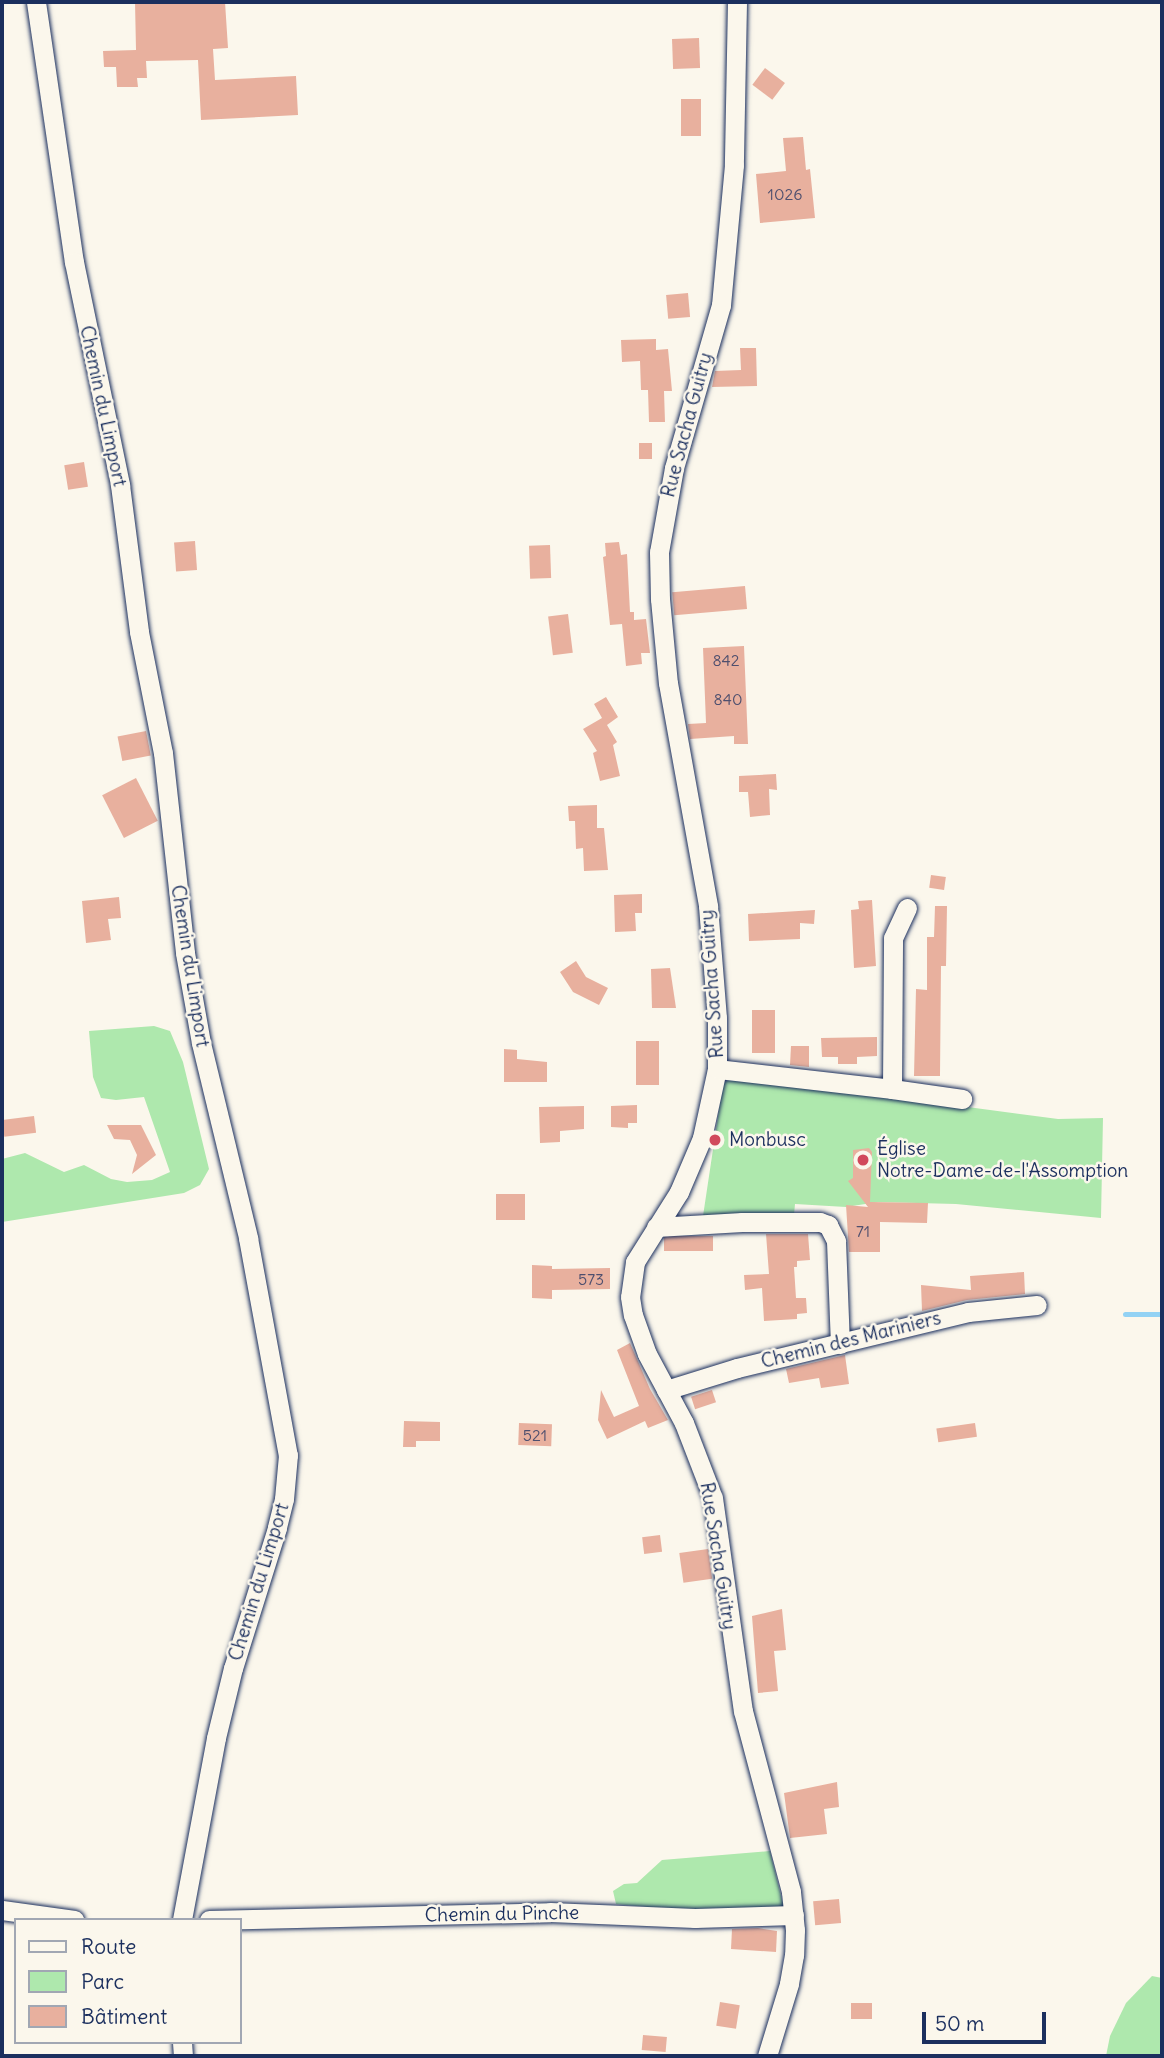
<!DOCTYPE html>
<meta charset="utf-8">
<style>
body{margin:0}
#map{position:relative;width:1164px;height:2058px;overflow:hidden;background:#fbf7ec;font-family:Delius,sans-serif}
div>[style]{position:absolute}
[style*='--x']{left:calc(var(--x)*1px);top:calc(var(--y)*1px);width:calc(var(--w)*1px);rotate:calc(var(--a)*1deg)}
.green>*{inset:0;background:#aee8ad}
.stream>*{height:5px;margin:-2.5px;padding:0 2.5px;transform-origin:2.5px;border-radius:2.5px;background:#92d2f4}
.building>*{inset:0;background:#e8b09e;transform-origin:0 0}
.roads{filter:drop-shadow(0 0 2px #1b2f5e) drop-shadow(0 0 2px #1b2f5e)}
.minor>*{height:19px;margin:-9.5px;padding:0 9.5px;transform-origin:9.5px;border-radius:9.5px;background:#fbf7ec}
.dots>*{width:19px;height:19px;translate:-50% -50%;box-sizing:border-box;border:4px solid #fbf7ec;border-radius:50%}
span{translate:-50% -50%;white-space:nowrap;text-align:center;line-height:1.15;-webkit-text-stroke:5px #fbf7ec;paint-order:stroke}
.number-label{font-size:16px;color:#4e4f6e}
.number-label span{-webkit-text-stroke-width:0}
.street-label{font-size:19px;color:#1b2f5e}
.poi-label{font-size:19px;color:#1b2f5e}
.left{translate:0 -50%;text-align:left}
.frame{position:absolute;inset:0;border:4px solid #1b2f5e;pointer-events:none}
.legend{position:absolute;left:14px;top:1918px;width:228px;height:126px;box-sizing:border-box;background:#fbf7ec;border:2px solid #a1a7b3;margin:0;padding:9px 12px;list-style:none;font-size:21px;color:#1b2f5e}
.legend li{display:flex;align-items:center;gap:14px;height:35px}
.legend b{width:35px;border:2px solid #a1a7b3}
.scale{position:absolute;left:922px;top:2012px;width:124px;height:32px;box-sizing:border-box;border:4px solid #1b2f5e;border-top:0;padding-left:9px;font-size:21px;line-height:24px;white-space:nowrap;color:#1b2f5e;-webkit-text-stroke:5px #fbf7ec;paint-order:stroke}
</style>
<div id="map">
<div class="green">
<i style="clip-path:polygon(154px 1026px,170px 1031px,183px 1062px,209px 1169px,200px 1185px,184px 1193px,2px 1222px,2px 1159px,25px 1153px,64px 1172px,84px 1165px,111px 1179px,127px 1182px,152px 1180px,170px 1172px,144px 1097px,116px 1100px,101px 1098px,93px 1077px,89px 1031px)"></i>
<i style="clip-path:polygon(736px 1076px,1058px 1119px,1103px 1118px,1101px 1218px,956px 1204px,878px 1202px,846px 1207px,795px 1204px,794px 1215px,703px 1216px,723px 1083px)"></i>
<i style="clip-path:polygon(770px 1851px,784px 1908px,696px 1912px,616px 1904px,613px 1891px,624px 1884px,637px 1883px,662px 1860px)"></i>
<i style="clip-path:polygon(1152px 1976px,1162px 1978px,1162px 2056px,1106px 2056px,1110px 2036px,1126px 2003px)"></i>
</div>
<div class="stream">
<i style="--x:1125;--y:1314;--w:37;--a:0"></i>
</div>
<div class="building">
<i style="clip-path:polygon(135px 2px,225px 2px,228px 48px,213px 49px,215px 80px,296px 76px,298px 115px,201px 120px,198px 60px,146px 61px,147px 78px,137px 78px,138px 87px,117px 87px,116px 67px,104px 67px,103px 51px,136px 50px)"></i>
<i style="left:699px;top:38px;width:30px;height:27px;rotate:88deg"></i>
<i style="left:765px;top:68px;width:25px;height:21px;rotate:37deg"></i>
<i style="left:681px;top:99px;width:20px;height:37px"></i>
<i style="clip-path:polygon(803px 137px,806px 170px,810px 169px,815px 218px,760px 223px,756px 174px,786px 171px,783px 138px)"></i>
<i style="left:688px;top:293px;width:24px;height:22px;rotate:85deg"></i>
<i style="clip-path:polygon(656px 339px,656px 350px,668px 349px,672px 391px,664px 391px,665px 422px,649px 422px,648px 390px,641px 390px,640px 361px,622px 362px,621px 340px)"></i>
<i style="clip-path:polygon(740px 348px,756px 348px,757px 386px,712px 387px,715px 371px,741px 370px)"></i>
<i style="left:639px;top:443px;width:13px;height:16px"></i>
<i style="left:84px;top:462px;width:25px;height:20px;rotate:81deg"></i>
<i style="left:195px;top:541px;width:29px;height:21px;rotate:86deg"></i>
<i style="clip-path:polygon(619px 542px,621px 555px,627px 554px,630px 612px,634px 612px,634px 620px,646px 619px,650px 653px,641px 653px,642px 664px,626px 666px,622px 624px,610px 625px,603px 557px,606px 556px,605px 543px)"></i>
<i style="left:550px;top:545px;width:33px;height:21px;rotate:88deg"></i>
<i style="left:745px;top:586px;width:23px;height:73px;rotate:85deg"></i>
<i style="left:568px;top:614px;width:39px;height:20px;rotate:83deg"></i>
<i style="clip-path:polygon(744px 646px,748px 744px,734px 744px,734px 736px,690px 739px,688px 724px,706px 723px,703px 648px)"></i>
<i style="clip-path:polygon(606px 697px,618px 717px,607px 725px,617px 742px,613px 745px,620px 776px,600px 781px,593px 753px,597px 751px,583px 729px,602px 718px,594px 704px)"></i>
<i style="left:146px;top:731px;width:25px;height:29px;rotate:79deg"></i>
<i style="clip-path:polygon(776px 774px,777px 790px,769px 789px,770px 815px,750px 817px,748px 792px,739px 792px,739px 776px)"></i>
<i style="left:136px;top:778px;width:48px;height:38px;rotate:63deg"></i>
<i style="clip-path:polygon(597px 805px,597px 828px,604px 828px,608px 870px,584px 871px,583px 848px,576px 849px,575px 821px,569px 821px,568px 806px)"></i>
<i style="left:931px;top:875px;width:15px;height:13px;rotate:8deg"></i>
<i style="clip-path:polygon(642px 894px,642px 913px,635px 913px,636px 931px,615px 932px,614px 895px)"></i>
<i style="clip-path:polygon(119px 897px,121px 918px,108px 919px,111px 940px,86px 943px,82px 901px)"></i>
<i style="clip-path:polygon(872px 900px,876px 966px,854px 968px,851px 910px,859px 909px,858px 901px)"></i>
<i style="clip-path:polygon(935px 906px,947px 906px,946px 966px,941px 966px,940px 1076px,914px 1076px,916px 989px,927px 990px,927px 937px,934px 937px)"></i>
<i style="clip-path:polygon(815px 910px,814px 924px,800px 923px,800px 939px,749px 941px,748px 914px)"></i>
<i style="clip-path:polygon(576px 961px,586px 977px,608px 988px,599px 1005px,573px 992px,560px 972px)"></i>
<i style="clip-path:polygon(670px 968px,676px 1008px,652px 1008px,651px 969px)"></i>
<i style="left:752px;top:1010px;width:23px;height:43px"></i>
<i style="clip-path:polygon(877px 1037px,877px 1056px,857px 1057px,857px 1064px,838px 1064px,838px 1057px,822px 1057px,821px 1038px)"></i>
<i style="left:636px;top:1041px;width:23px;height:44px"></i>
<i style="clip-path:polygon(791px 1046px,809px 1046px,809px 1067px,790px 1065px)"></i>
<i style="clip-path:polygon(504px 1049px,517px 1050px,517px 1059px,547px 1062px,547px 1082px,504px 1082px)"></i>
<i style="clip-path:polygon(637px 1105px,637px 1123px,628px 1123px,628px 1128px,611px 1127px,611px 1106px)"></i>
<i style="clip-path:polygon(584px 1106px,584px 1129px,560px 1131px,560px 1142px,540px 1143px,539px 1107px)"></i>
<i style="left:34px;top:1116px;width:17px;height:32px;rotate:83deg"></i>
<i style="clip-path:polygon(107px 1125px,141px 1125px,156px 1155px,132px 1174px,137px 1155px,130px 1140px,114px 1139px)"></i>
<i style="clip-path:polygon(869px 1148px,872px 1152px,870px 1202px,928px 1203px,927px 1223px,880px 1222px,880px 1252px,849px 1252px,846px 1205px,868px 1207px,848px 1181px,853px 1178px,853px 1150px)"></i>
<i style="left:496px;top:1194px;width:29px;height:26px"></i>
<i style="clip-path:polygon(766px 1234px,808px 1234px,810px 1260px,797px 1261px,797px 1267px,794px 1267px,796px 1298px,806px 1298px,807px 1313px,797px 1314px,797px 1319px,764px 1321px,762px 1288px,745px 1290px,744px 1275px,769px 1274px)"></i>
<i style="left:713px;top:1236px;width:15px;height:49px;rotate:90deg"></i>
<i style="clip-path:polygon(532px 1265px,552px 1266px,552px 1269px,610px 1268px,610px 1289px,552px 1290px,552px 1299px,532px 1298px)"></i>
<i style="clip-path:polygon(1024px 1272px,1025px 1294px,967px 1300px,922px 1311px,921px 1285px,971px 1290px,970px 1276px)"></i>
<i style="clip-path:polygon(630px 1343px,650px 1389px,668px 1420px,648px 1428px,645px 1421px,607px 1439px,598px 1420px,601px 1390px,614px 1417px,639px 1406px,617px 1350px)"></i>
<i style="clip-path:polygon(845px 1355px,849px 1384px,821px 1388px,819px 1378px,789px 1383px,786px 1369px)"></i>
<i style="left:712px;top:1390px;width:13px;height:22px;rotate:72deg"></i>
<i style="clip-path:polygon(404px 1421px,440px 1422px,440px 1441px,416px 1441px,416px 1447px,403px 1447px)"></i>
<i style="left:519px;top:1423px;width:33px;height:22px;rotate:2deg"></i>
<i style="left:975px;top:1423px;width:14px;height:39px;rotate:82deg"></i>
<i style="left:660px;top:1535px;width:17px;height:18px;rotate:83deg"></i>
<i style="left:708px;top:1549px;width:30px;height:29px;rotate:82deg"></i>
<i style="clip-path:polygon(782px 1609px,786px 1650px,774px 1651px,778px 1691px,758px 1693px,752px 1616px)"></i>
<i style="clip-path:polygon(837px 1782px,839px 1807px,824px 1809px,827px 1834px,790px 1838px,784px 1793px)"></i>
<i style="left:839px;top:1899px;width:24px;height:26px;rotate:85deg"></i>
<i style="clip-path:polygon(758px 1928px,777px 1931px,776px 1952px,731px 1949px,732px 1929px)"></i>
<i style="left:720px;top:2002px;width:20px;height:24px;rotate:9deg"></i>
<i style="left:872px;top:2003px;width:16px;height:21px;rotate:90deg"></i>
<i style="left:643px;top:2035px;width:24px;height:15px;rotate:5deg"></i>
</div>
<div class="roads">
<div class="minor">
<i style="--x:36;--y:2;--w:263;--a:81.7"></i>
<i style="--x:74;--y:262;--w:228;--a:78.3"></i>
<i style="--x:120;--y:485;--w:148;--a:82.6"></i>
<i style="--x:139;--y:632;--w:123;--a:78.8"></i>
<i style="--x:163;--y:753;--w:201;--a:83.7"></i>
<i style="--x:185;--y:953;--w:91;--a:79.9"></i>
<i style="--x:201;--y:1043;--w:201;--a:76.4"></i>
<i style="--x:248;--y:1238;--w:221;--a:79.6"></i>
<i style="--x:288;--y:1455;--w:44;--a:95.2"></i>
<i style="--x:284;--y:1499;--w:30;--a:104"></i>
<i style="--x:277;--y:1528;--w:147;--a:107.4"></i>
<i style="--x:233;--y:1668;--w:72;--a:103.7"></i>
<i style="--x:216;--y:1738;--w:185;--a:100.6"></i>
<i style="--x:737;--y:2;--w:163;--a:91.1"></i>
<i style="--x:734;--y:165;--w:141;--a:95.3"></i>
<i style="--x:721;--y:305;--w:170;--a:106.1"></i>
<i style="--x:674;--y:468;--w:85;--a:100.1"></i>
<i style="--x:659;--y:552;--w:47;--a:88.8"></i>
<i style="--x:660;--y:599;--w:84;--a:84.6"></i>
<i style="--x:668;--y:683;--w:227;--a:79.8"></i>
<i style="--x:708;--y:906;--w:112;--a:85.4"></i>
<i style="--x:717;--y:1018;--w:51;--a:90"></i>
<i style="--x:717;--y:1069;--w:71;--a:102.3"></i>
<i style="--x:702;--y:1138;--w:59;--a:113.1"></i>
<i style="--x:679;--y:1192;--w:83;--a:122.2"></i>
<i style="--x:635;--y:1262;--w:35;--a:98"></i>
<i style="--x:630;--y:1297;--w:18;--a:81"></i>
<i style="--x:633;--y:1315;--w:41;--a:70.3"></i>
<i style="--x:647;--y:1354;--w:78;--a:61.8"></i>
<i style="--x:684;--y:1423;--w:80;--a:68.9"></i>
<i style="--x:713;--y:1498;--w:215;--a:82"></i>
<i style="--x:743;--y:1711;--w:187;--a:75.1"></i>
<i style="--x:791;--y:1892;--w:38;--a:84"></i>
<i style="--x:795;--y:1930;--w:25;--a:92"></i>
<i style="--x:794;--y:1955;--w:29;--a:100"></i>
<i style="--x:789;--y:1984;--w:75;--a:107"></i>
<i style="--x:717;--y:1069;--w:176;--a:6.5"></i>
<i style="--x:892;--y:1089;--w:151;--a:-89.6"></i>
<i style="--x:893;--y:938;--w:33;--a:-65"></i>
<i style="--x:892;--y:1089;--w:71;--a:8.1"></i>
<i style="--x:656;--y:1227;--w:86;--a:-3.3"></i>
<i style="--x:742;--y:1222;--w:78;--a:0"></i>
<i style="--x:820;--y:1222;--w:9;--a:21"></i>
<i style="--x:828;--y:1225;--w:18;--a:63"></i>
<i style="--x:836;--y:1241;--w:103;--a:87.8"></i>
<i style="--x:666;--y:1390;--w:74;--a:-17.2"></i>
<i style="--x:737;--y:1368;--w:238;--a:-13.6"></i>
<i style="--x:968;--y:1312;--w:69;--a:-5.8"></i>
<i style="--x:2;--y:1910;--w:73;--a:7.9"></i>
<i style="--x:209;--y:1920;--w:341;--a:-1.3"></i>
<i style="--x:550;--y:1912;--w:145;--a:2.4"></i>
<i style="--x:695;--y:1918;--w:99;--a:-1.7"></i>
<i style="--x:182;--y:2042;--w:14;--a:86"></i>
</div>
</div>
<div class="dots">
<i style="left:715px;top:1140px;background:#d1495b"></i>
<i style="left:863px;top:1160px;background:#d1495b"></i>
</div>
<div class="number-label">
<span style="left:785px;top:194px">1026</span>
<span style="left:726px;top:660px">842</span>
<span style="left:728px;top:699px">840</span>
<span style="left:863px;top:1231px">71</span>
<span style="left:591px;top:1279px">573</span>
<span style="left:535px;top:1435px">521</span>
</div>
<div class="street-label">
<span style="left:103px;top:406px;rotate:78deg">Chemin du Limport</span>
<span style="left:687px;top:425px;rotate:-75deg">Rue Sacha Guitry</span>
<span style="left:190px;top:966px;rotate:81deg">Chemin du Limport</span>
<span style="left:712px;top:984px;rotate:-94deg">Rue Sacha Guitry</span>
<span style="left:851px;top:1340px;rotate:-14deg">Chemin des Mariniers</span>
<span style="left:718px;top:1556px;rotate:81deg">Rue Sacha Guitry</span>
<span style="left:259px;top:1582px;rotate:-73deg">Chemin du Limport</span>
<span style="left:502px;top:1914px;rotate:-1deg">Chemin du Pinche</span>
</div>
<div class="poi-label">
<span class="left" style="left:729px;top:1140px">Monbusc</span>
<span class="left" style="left:877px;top:1160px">Église<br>Notre-Dame-de-l'Assomption</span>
</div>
<div class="frame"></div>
<ul class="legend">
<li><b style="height:9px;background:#fbf7ec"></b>Route</li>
<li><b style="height:19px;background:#aee8ad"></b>Parc</li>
<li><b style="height:19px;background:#e8b09e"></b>Bâtiment</li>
</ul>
<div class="scale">50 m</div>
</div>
